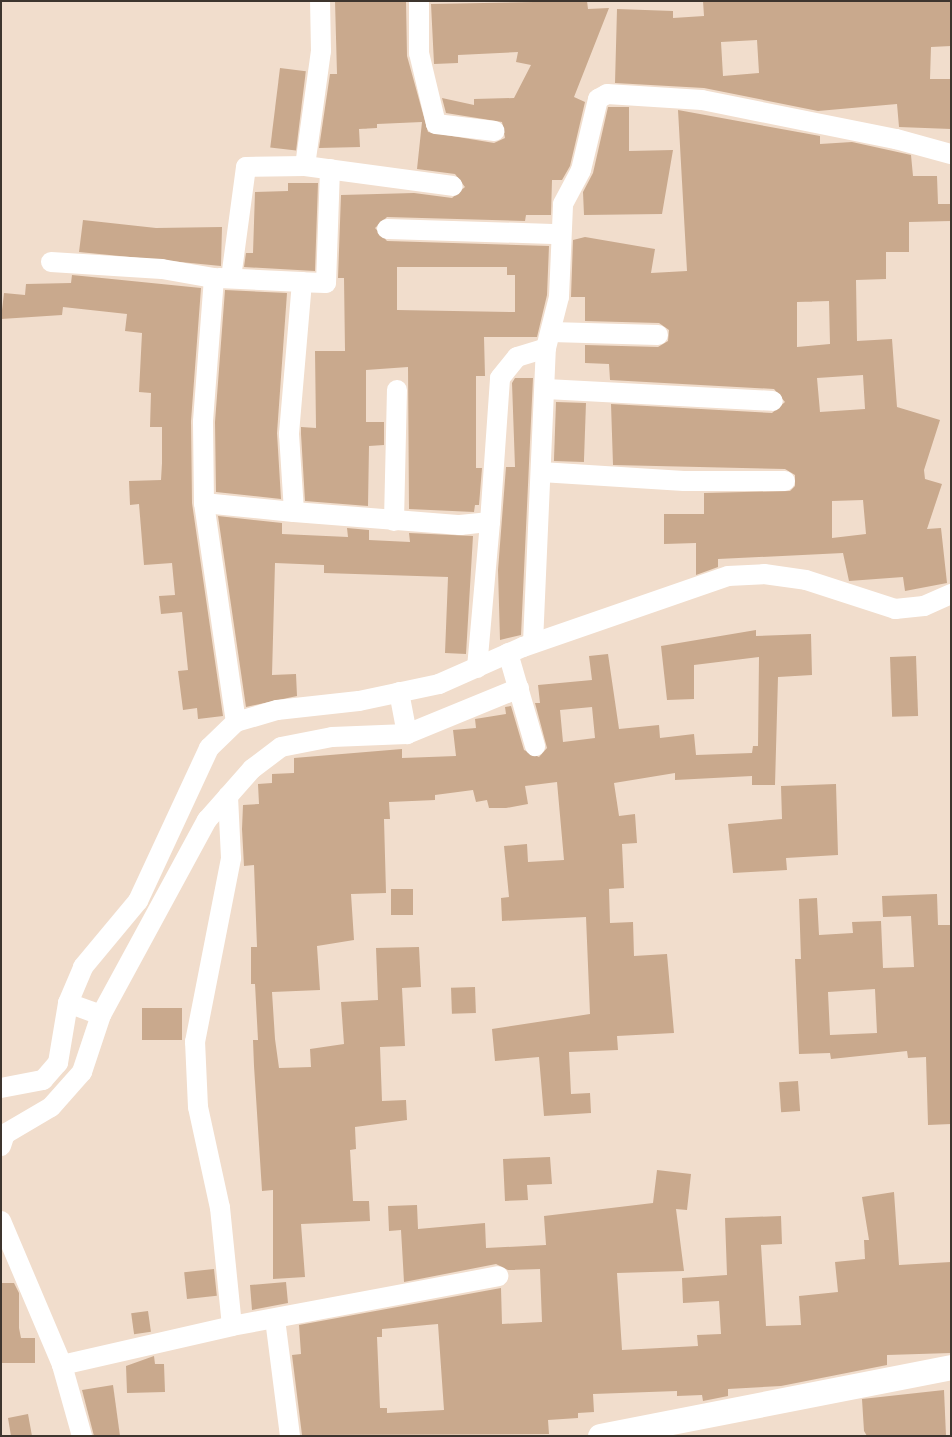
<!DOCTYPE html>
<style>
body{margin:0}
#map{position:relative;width:952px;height:1437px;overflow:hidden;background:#f1ddcc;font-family:"Archivo Narrow",sans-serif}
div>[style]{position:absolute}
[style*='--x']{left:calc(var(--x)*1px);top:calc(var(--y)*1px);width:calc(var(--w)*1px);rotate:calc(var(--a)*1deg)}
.building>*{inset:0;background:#c9a98d;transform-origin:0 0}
.minor>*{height:20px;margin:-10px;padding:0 10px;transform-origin:10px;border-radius:10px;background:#fff}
.tertiary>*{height:25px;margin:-12.5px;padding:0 12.5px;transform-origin:12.5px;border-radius:12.5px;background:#fff}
span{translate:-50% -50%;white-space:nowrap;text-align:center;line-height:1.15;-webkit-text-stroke:4.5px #f1ddcc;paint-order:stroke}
.frame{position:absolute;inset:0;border:2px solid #3d352e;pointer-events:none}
</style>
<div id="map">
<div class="building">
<i style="clip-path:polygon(evenodd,335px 1px,406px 1px,407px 56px,428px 132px,494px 143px,505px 138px,502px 122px,446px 113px,442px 98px,474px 105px,474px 99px,514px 98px,531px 65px,516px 62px,518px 52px,458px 55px,458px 63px,434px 64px,431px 4px,587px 1px,588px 9px,609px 8px,574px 97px,585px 102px,570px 166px,562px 180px,552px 180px,551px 215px,526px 215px,525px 221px,387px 217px,375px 228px,387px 241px,549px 246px,547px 295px,537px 337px,484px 337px,485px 376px,476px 376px,476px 468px,482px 468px,479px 505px,475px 505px,474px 512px,409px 509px,408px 367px,366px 370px,366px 422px,384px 422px,384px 445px,369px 446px,368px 506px,305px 501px,301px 434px,301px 427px,316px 428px,315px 351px,345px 351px,344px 278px,338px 278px,341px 195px,414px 193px,452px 198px,465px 187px,455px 174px,417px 169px,422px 122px,377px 124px,377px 128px,359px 129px,360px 147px,319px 148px,330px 74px,337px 74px,335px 1px,397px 267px,507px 267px,507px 275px,515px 275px,515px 312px,397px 310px,397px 267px)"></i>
<i style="clip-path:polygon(evenodd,703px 1px,951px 1px,951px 46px,931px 47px,930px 79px,951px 79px,951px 129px,899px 127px,897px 104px,818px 111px,704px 88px,615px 83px,617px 9px,673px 11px,673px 18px,704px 16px,703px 1px,757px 40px,759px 73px,723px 76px,721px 42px,757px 40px)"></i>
<i style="left:280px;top:68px;width:26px;height:80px;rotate:7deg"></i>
<i style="clip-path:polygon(608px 107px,629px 107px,629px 151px,673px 150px,662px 214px,584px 215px,583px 192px,593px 173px)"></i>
<i style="clip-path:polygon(evenodd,678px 110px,820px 136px,820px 144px,852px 142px,893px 151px,911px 155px,913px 176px,937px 176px,938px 204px,951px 204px,951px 221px,909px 222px,909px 252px,886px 252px,886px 279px,856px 280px,857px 341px,892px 339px,897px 407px,940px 420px,924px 470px,925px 479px,942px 484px,927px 529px,941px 528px,947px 583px,905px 591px,903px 577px,849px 581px,843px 553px,718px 559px,718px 567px,696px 575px,696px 543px,664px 544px,664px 514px,704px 514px,704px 493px,790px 491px,795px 486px,795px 475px,785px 469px,613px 465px,611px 404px,772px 413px,785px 402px,774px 389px,610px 380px,609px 364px,585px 363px,585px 345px,658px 347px,668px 341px,669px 330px,659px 323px,585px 321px,585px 297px,571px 297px,573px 240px,585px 237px,655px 249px,651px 273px,687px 271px,678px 110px,829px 301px,830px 344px,797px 347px,797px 302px,829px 301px,678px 110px,863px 375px,865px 409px,820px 412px,817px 378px,863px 375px,678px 110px,863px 500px,866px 534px,832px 538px,832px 501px,863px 500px)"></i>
<i style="clip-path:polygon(288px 183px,318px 183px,315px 271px,244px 267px,246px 253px,253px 253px,255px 192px,288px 191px)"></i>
<i style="clip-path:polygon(83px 220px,156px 228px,222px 227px,221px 266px,79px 252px)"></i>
<i style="clip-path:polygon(72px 275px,201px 288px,191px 421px,192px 503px,223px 716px,198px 719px,197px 708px,183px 710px,178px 671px,188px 670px,182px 612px,161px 614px,159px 596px,175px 595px,172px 563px,144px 565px,139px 504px,130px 505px,129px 481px,161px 480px,162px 463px,162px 427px,150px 427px,151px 393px,139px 392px,142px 333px,125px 331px,127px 314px,63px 307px,62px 315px,1px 319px,4px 293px,25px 295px,26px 284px,71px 283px)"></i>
<i style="clip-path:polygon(225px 290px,287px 293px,277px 433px,281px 499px,216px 492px,215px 422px)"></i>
<i style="clip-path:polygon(515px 378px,533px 378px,521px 635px,500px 640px,498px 570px,506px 467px,515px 467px,512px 383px)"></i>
<i style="left:556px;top:402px;width:30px;height:59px;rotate:2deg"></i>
<i style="clip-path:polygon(218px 516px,282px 523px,282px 534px,348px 537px,347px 528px,369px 530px,369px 540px,410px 542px,409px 533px,473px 536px,466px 654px,445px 653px,448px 577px,324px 573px,324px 565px,275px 563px,272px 675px,296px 674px,297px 696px,246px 707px)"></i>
<i style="clip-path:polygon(evenodd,756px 630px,756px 636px,811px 634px,812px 675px,778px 677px,775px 785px,752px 785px,752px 776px,675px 780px,675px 773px,614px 783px,619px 816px,635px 814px,637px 843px,622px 844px,624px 888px,609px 889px,610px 923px,633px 922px,634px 956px,667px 954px,674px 1033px,617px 1036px,618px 1050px,569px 1052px,571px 1094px,590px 1093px,591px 1113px,544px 1116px,539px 1057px,495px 1061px,492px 1029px,590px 1014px,586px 917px,502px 921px,501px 898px,509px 897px,504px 846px,527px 844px,528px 862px,564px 860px,557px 782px,525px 786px,528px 804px,506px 808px,489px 808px,487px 800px,476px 802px,473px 790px,435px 795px,435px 800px,389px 802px,390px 819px,384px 819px,386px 893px,351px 894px,354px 940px,317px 946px,320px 990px,272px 992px,275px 1039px,279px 1068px,311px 1067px,310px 1049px,344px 1044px,341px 1002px,378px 1000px,376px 948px,419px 947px,421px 987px,402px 988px,405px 1046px,380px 1047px,382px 1101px,406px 1100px,407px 1120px,355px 1127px,356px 1149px,350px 1150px,353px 1201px,369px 1201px,370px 1221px,301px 1224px,305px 1277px,273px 1279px,273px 1190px,262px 1191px,254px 1066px,253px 1040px,258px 1040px,255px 984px,251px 984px,251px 947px,257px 947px,254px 865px,244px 866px,242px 829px,243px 805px,259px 804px,258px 784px,272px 783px,272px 774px,294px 773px,294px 758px,402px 749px,402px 758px,456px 756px,453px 730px,476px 728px,475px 719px,506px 714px,505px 707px,511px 706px,524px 750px,539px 757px,547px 748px,535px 703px,540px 703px,538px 685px,592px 680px,589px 656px,608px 654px,619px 729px,659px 725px,660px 738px,694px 734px,696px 755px,752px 753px,753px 746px,758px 746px,759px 657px,694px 665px,694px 699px,667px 700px,661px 646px,756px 630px,592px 707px,595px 738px,563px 742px,560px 710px,592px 707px)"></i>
<i style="left:916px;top:656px;width:60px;height:26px;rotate:88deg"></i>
<i style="clip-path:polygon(836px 784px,838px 855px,786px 858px,787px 870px,733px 873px,728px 824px,782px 819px,781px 786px)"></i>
<i style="left:391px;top:889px;width:22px;height:26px"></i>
<i style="clip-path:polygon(evenodd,937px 894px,938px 925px,951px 925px,951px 1124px,928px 1125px,926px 1057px,908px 1058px,907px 1051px,831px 1059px,830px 1053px,799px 1054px,795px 959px,801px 959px,799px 899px,817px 898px,819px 935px,853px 933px,852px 922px,881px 921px,883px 968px,914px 967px,911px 916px,883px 917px,882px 896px,937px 894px,875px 989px,877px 1033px,830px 1035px,828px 992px,875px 989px)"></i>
<i style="left:475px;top:987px;width:26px;height:24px;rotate:88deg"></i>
<i style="left:142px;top:1008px;width:40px;height:32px"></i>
<i style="left:798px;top:1081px;width:30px;height:19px;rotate:86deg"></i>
<i style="clip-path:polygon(550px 1157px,552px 1184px,527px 1185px,528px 1200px,505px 1201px,503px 1159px)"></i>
<i style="clip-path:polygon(evenodd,657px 1170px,691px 1174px,687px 1210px,676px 1209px,684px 1271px,617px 1273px,622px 1350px,698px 1346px,697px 1335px,721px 1334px,719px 1301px,683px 1303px,682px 1278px,727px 1275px,725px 1218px,781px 1216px,782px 1244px,761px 1245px,766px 1326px,801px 1325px,799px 1296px,838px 1292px,835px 1262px,865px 1259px,864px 1240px,869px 1240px,862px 1197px,894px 1192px,899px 1265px,951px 1262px,951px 1353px,887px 1355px,887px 1365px,781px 1386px,728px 1389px,728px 1396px,703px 1401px,702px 1395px,677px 1396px,677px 1391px,593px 1394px,594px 1412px,578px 1413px,578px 1418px,548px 1420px,549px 1434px,302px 1435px,292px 1355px,301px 1354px,299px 1325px,501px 1288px,502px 1324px,542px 1322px,540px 1269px,508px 1270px,496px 1264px,404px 1282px,401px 1230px,389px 1231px,388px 1206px,417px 1205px,418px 1229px,485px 1223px,486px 1248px,546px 1245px,544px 1216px,653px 1203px,657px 1170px,438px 1324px,444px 1410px,387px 1413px,387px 1408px,380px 1408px,377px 1337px,382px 1337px,382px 1329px,438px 1324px)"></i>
<i style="left:214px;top:1269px;width:27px;height:30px;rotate:84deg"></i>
<i style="clip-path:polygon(286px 1282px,288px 1303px,252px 1310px,250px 1285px)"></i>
<i style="clip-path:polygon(1px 1283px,14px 1283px,19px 1293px,19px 1328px,21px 1338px,35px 1338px,35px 1363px,1px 1363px)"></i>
<i style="left:148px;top:1311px;width:21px;height:17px;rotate:82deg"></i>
<i style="clip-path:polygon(154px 1356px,155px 1364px,164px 1364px,165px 1392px,127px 1393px,126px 1366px)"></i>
<i style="clip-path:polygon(113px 1385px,120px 1436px,94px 1436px,82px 1390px)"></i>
<i style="clip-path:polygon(944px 1390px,946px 1436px,867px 1436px,864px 1431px,862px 1399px)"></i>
<i style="clip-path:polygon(28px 1414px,32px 1436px,11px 1436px,8px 1418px)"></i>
</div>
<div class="minor">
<i style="--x:419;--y:1;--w:52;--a:90"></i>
<i style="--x:419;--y:53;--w:73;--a:76.5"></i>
<i style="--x:436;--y:124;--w:59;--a:6.8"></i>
<i style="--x:305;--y:166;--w:116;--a:-82.1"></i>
<i style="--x:321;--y:51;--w:50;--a:-91.1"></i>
<i style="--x:330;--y:169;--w:114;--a:92"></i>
<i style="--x:326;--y:283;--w:24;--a:-178"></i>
<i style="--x:302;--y:282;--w:153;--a:94.9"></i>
<i style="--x:289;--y:434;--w:78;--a:86.3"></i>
<i style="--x:294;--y:512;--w:167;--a:4.5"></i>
<i style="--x:460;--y:525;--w:30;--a:-6"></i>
<i style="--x:490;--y:522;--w:144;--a:-86"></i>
<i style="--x:500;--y:378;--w:27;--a:-51"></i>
<i style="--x:517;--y:357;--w:30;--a:-17"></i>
<i style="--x:546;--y:348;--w:53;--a:-75.7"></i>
<i style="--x:559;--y:297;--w:93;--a:-87.5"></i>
<i style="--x:563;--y:204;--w:38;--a:-62"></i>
<i style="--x:581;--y:170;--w:73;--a:-76.5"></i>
<i style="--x:598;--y:99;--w:10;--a:-29"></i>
<i style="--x:607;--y:94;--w:95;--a:3.6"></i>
<i style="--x:702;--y:100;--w:198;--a:11.4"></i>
<i style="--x:896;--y:139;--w:57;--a:15.3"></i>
<i style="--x:387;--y:229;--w:173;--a:1.7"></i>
<i style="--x:51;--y:262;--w:111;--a:3.6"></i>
<i style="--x:162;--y:269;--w:53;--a:9.8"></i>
<i style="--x:214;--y:278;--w:144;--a:94.4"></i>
<i style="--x:203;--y:422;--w:81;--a:89.3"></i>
<i style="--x:204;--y:503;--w:221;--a:81.7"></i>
<i style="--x:219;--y:278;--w:83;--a:2.8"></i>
<i style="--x:231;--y:278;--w:112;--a:-82.3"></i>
<i style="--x:246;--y:167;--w:59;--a:-1"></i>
<i style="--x:305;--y:166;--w:149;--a:7.7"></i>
<i style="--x:551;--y:332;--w:107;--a:1.6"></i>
<i style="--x:546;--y:389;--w:227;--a:3"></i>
<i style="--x:541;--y:472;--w:143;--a:3.6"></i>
<i style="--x:684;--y:481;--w:101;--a:0"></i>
<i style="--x:204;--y:503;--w:90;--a:5.7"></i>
<i style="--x:394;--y:521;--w:131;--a:-88.7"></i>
<i style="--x:533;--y:643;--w:295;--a:-87.5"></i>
<i style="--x:508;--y:653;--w:97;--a:73.8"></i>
<i style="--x:477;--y:668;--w:147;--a:-84.9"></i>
<i style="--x:399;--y:692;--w:43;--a:79.2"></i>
<i style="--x:101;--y:1015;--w:222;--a:-61.5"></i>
<i style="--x:207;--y:820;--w:68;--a:-48.6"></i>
<i style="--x:252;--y:769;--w:36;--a:-37"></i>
<i style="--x:281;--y:747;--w:52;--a:-11.1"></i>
<i style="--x:332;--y:737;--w:75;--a:-2.3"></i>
<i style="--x:407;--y:734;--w:121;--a:-22.3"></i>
<i style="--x:1;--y:1088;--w:43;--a:-10.8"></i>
<i style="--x:43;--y:1080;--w:23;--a:-49"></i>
<i style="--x:58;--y:1063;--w:61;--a:-80.5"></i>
<i style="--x:1;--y:1146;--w:13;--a:-72"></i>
<i style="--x:5;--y:1134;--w:53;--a:-30.4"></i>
<i style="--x:51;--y:1107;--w:47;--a:-48.5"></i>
<i style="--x:82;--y:1072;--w:60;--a:-71.6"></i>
<i style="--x:101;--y:1015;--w:35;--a:-160"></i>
<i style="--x:68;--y:1003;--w:39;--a:-67"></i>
<i style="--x:83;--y:967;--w:86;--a:-50.2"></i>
<i style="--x:138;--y:901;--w:169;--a:-65.1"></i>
<i style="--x:209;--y:748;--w:37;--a:-44"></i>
<i style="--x:236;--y:722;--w:43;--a:-16.3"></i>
<i style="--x:277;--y:710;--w:82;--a:-6.3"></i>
<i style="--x:359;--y:701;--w:82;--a:-12"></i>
<i style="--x:439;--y:684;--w:92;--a:-23.8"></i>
<i style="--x:523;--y:647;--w:217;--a:-19.1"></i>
<i style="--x:728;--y:576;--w:36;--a:-3"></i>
<i style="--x:764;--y:574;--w:42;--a:8.1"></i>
<i style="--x:806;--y:580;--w:94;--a:18"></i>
<i style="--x:895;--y:609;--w:29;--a:-6"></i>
<i style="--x:924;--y:606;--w:30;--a:-24"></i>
<i style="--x:1;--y:1221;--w:156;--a:67"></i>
<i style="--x:62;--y:1365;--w:74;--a:74.3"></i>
<i style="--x:275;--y:1319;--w:118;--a:82.7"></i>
<i style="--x:232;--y:1326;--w:271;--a:-10.6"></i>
<i style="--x:62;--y:1365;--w:174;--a:-12.9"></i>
<i style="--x:232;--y:1326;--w:119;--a:-95.8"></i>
<i style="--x:220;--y:1208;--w:103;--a:-102.3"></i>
<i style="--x:198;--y:1107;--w:65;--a:-92.6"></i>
<i style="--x:195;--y:1042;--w:187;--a:-78.9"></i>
<i style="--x:231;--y:858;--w:62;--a:-92.8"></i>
</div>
<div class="tertiary">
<i style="--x:600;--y:1436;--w:358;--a:-11.1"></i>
</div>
<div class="frame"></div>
</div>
